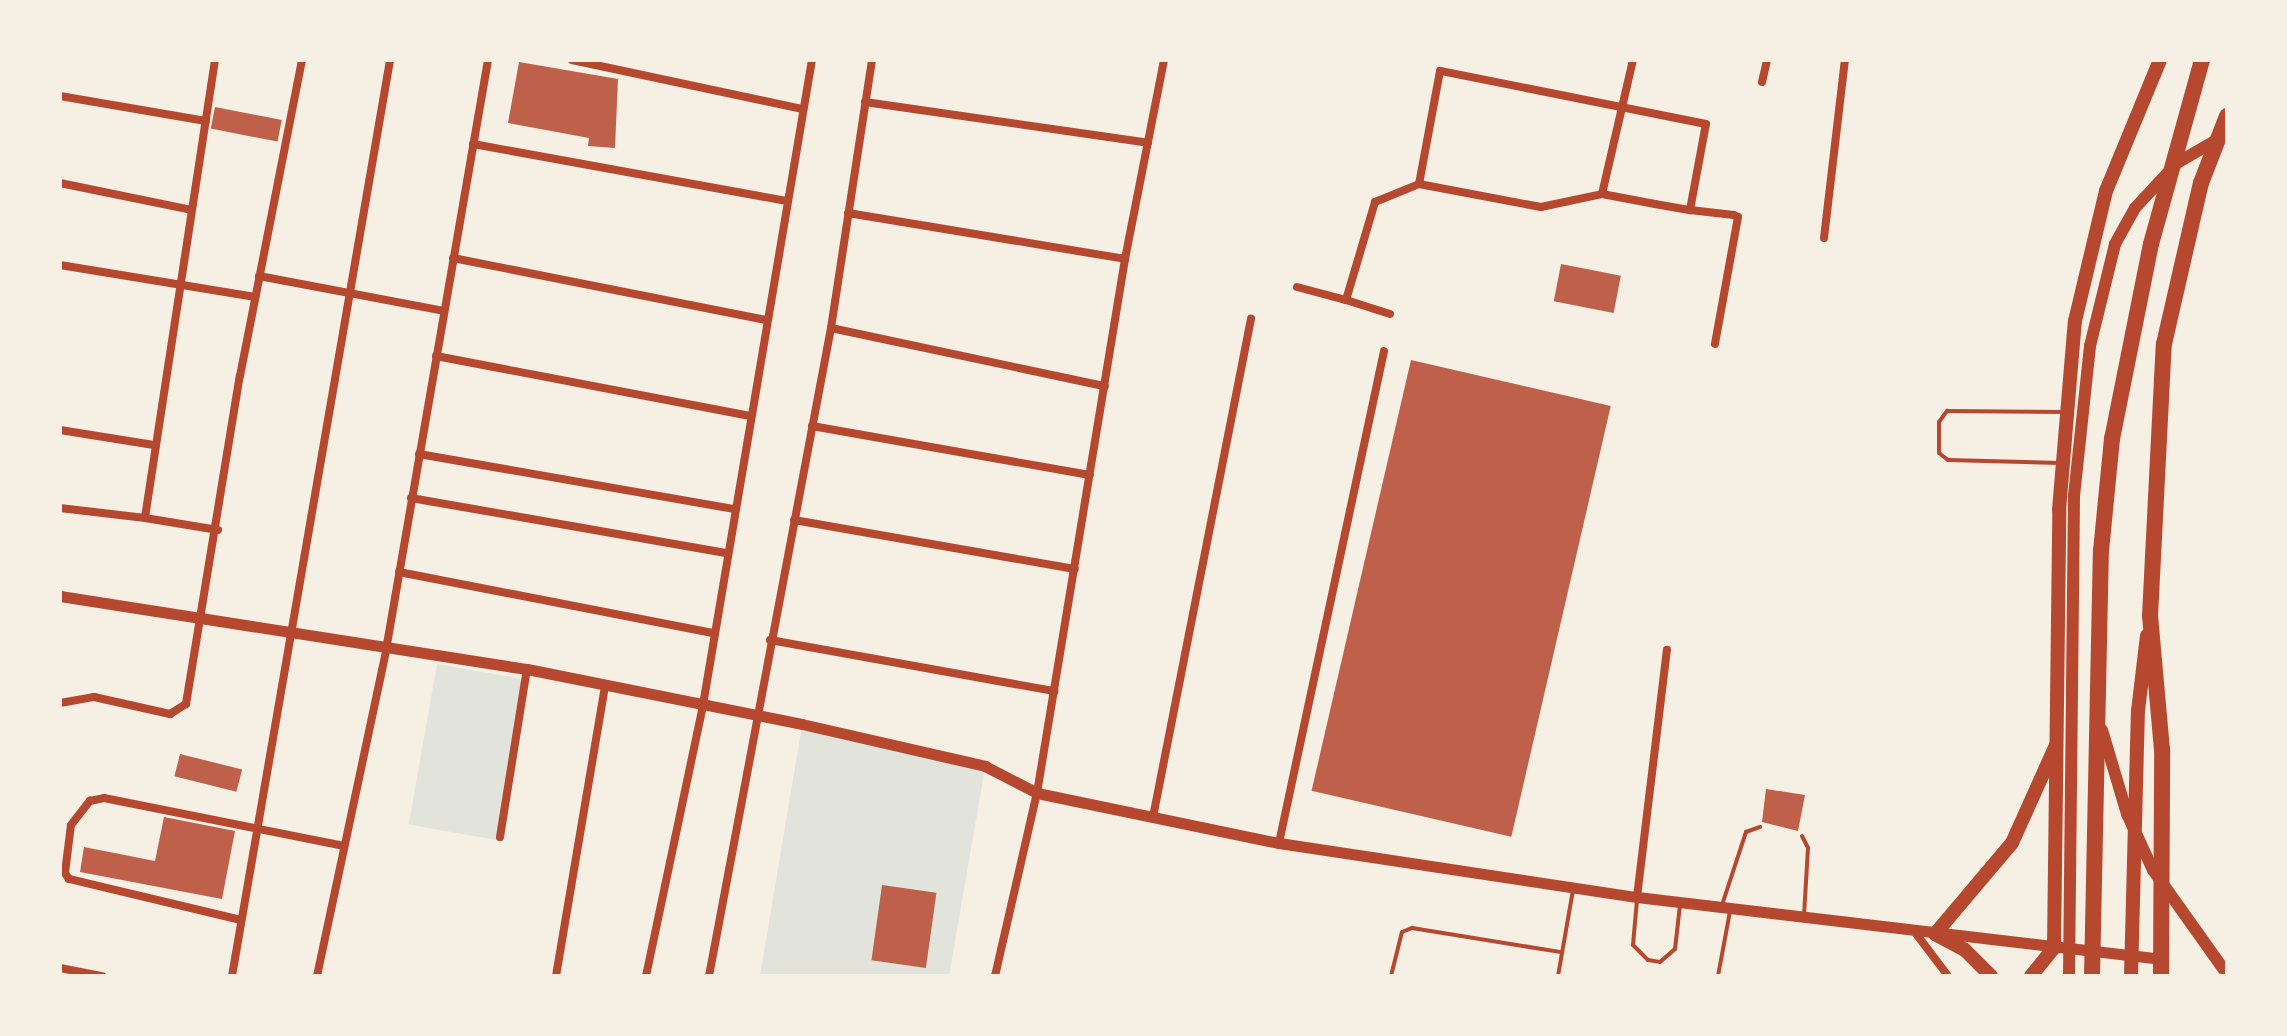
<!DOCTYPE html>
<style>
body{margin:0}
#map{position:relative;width:2287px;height:1036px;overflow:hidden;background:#f6efe4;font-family:"Fira Sans Condensed",sans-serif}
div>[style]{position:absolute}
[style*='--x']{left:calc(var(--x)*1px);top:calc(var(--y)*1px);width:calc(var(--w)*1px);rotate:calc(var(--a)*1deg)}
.green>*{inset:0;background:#e2e4dc;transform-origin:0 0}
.building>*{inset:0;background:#bf614a;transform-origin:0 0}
.service>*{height:4px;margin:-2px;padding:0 2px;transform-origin:2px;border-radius:2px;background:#b5482f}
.minor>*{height:8px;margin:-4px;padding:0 4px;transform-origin:4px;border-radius:4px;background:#b5482f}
.tertiary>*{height:11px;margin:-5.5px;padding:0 5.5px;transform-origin:5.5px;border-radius:5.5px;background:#b5482f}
.secondary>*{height:12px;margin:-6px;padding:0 6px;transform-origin:6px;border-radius:6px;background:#b5482f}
.primary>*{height:14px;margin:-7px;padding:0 7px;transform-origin:7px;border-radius:7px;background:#b5482f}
.trunk>*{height:14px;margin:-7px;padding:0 7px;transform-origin:7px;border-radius:7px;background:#b5482f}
.motorway>*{height:16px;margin:-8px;padding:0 8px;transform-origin:8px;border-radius:8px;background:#b5482f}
span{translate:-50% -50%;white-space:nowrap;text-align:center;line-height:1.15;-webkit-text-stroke:7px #f6efe4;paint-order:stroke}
.frame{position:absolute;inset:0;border:62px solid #f6efe4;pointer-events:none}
</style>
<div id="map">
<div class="green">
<i style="left:437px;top:664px;width:89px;height:163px;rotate:10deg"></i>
<i style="clip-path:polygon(802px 726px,985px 768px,949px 976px,760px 976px)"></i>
</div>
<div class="building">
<i style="clip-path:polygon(519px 62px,618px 79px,615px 148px,588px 146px,589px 138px,508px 123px)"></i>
<i style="left:215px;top:107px;width:68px;height:22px;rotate:11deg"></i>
<i style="left:1561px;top:264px;width:61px;height:38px;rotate:11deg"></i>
<i style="left:1411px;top:360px;width:205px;height:442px;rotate:13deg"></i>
<i style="left:180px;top:754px;width:64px;height:23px;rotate:14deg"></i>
<i style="clip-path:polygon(1766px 789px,1805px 795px,1798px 831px,1762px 822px)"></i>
<i style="clip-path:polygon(164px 817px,235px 831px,222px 899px,80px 872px,84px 847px,155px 861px)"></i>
<i style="left:882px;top:885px;width:55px;height:76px;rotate:8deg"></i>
</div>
<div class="service">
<i style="--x:2060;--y:463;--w:112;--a:-178.5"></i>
<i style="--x:1948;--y:460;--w:11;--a:-142"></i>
<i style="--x:1939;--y:453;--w:31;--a:-90"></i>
<i style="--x:1939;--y:422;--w:14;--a:-54"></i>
<i style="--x:1947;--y:411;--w:119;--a:0.5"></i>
<i style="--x:1802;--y:836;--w:13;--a:63"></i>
<i style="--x:1808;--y:848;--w:68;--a:93.4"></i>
<i style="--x:1637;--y:900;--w:45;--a:95.1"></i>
<i style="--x:1633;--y:945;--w:21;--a:45"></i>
<i style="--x:1648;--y:960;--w:12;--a:9"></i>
<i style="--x:1660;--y:962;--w:20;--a:-41"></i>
<i style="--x:1675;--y:949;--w:44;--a:-83.5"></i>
<i style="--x:1722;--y:905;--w:77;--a:-71.8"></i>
<i style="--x:1746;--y:832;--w:15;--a:-20"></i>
<i style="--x:1391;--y:976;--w:45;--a:-76"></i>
<i style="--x:1402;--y:932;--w:11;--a:-22"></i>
<i style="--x:1412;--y:928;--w:151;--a:9.2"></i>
<i style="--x:1558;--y:976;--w:87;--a:-80.1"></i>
<i style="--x:1718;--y:976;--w:66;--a:-79.5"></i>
</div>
<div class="minor">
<i style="--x:215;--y:60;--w:463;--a:98.7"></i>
<i style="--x:145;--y:518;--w:74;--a:9.3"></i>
<i style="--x:572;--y:60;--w:236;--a:12"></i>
<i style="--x:1762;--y:82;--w:23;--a:-77"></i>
<i style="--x:60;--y:96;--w:148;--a:9.7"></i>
<i style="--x:865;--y:102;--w:286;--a:8.2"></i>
<i style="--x:473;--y:144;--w:319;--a:10.3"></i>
<i style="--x:60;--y:183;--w:134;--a:11.6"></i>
<i style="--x:1602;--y:194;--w:138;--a:-77"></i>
<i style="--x:1690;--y:210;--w:87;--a:-79.5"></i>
<i style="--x:1706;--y:124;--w:271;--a:-168.7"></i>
<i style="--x:1440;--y:71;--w:115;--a:100.5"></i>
<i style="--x:1419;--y:184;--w:124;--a:10.7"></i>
<i style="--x:1541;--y:207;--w:62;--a:-12"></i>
<i style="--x:1602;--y:194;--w:54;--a:10.7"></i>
<i style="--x:1655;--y:204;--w:36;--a:10"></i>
<i style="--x:1690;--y:210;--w:44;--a:6.5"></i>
<i style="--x:1734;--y:215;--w:4;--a:27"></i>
<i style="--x:1738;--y:217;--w:129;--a:100.3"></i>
<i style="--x:848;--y:213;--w:281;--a:9.4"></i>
<i style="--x:1824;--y:238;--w:179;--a:-83.3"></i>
<i style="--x:453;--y:258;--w:319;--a:11.2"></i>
<i style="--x:60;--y:265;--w:198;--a:9.3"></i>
<i style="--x:259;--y:276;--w:188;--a:10.7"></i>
<i style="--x:1297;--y:287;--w:51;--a:14.9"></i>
<i style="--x:1390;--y:314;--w:46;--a:-162.3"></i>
<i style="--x:1346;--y:300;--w:102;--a:-73.5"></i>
<i style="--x:1375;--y:202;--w:48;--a:-22.2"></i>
<i style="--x:831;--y:328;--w:280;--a:12"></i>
<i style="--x:436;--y:356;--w:320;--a:10.8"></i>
<i style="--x:812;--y:426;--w:282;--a:10"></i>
<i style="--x:60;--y:430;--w:95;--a:9.1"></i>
<i style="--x:419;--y:454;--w:319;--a:9.9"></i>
<i style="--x:411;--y:498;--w:321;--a:9.9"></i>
<i style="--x:60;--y:508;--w:86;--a:6.7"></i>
<i style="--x:794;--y:520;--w:285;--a:9.9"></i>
<i style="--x:399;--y:572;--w:321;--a:11"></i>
<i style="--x:770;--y:640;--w:289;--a:10.2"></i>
<i style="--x:60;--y:703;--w:35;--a:-10"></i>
<i style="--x:94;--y:697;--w:78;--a:12.6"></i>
<i style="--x:170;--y:714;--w:19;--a:-32"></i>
<i style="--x:186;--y:704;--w:332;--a:-80.7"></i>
<i style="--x:240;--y:376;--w:322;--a:-78.9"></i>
<i style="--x:1153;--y:817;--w:508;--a:-78.87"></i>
<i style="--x:500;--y:837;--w:170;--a:-80.9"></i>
<i style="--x:1279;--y:843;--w:503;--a:-77.95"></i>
<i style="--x:1637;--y:897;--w:249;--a:-83.1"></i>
<i style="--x:241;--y:920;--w:177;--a:-166.6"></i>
<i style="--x:69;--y:879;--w:7;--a:-124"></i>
<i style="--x:65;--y:873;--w:48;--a:-82.9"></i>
<i style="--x:71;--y:825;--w:31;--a:-52"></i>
<i style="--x:90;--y:801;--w:14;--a:-12"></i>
<i style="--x:104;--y:798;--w:245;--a:11.3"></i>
<i style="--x:1914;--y:931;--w:56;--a:52.9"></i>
<i style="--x:60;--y:968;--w:43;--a:10.8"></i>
<i style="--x:232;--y:976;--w:930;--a:-80.21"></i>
<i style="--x:317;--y:976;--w:333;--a:-78"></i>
<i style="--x:386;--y:650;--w:599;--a:-80.19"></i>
<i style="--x:556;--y:976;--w:295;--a:-80.4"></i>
<i style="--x:646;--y:976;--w:277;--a:-78.1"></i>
<i style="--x:703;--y:705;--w:654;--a:-80.41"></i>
<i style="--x:709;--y:976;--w:659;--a:-79.34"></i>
<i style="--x:831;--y:328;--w:271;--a:-81.3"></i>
<i style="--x:995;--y:976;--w:188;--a:-77.1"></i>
<i style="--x:1037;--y:793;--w:541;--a:-80.64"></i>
<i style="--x:1125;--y:259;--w:203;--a:-78.9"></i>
</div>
<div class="tertiary">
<i style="--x:60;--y:596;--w:473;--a:8.9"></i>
<i style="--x:527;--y:669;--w:280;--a:11.3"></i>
<i style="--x:802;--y:724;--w:188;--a:12.9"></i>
<i style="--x:985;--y:766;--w:59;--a:27.4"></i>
<i style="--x:1037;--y:793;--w:247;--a:11.7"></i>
<i style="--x:1279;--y:843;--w:362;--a:8.6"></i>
<i style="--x:1637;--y:897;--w:529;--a:6.74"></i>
</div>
<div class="secondary">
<i style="--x:2102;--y:730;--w:88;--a:73.4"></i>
<i style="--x:2127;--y:814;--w:62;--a:65.1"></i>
<i style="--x:2153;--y:870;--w:128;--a:54.6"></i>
<i style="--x:2069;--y:976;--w:480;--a:-89.4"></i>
<i style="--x:2074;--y:496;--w:151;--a:-83.9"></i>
<i style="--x:2090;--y:346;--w:105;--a:-76.2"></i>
<i style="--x:2115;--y:244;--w:41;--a:-60.9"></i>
<i style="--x:2135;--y:208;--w:62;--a:-47"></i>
<i style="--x:2177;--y:163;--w:50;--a:-30.2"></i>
</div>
<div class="primary">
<i style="--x:1991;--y:976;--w:37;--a:-135"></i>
<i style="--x:1965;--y:950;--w:34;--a:-152"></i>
<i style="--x:1935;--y:934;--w:119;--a:-49.8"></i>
<i style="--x:2012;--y:843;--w:107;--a:-65.8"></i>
</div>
<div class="trunk">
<i style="--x:2031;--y:976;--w:36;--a:-51"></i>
<i style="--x:2054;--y:948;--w:438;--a:-89.3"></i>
<i style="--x:2059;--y:510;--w:190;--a:-85.2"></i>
<i style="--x:2075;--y:321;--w:134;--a:-76.6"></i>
<i style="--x:2106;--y:191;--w:142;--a:-67.6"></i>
<i style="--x:2131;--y:976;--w:265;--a:-88.5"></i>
<i style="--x:2138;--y:711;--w:76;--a:-83.2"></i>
</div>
<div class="motorway">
<i style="--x:2092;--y:976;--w:425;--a:-88.8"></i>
<i style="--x:2101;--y:551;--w:113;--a:-84.4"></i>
<i style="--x:2112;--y:439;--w:199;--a:-78.7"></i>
<i style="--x:2151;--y:244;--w:191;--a:-74.5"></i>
<i style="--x:2161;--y:976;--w:226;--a:-89.7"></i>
<i style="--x:2162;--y:750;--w:135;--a:-95.1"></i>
<i style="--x:2150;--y:616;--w:272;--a:-87.1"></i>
<i style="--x:2164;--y:344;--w:165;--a:-77.1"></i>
<i style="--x:2201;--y:183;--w:72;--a:-68.8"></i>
</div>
<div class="frame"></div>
</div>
